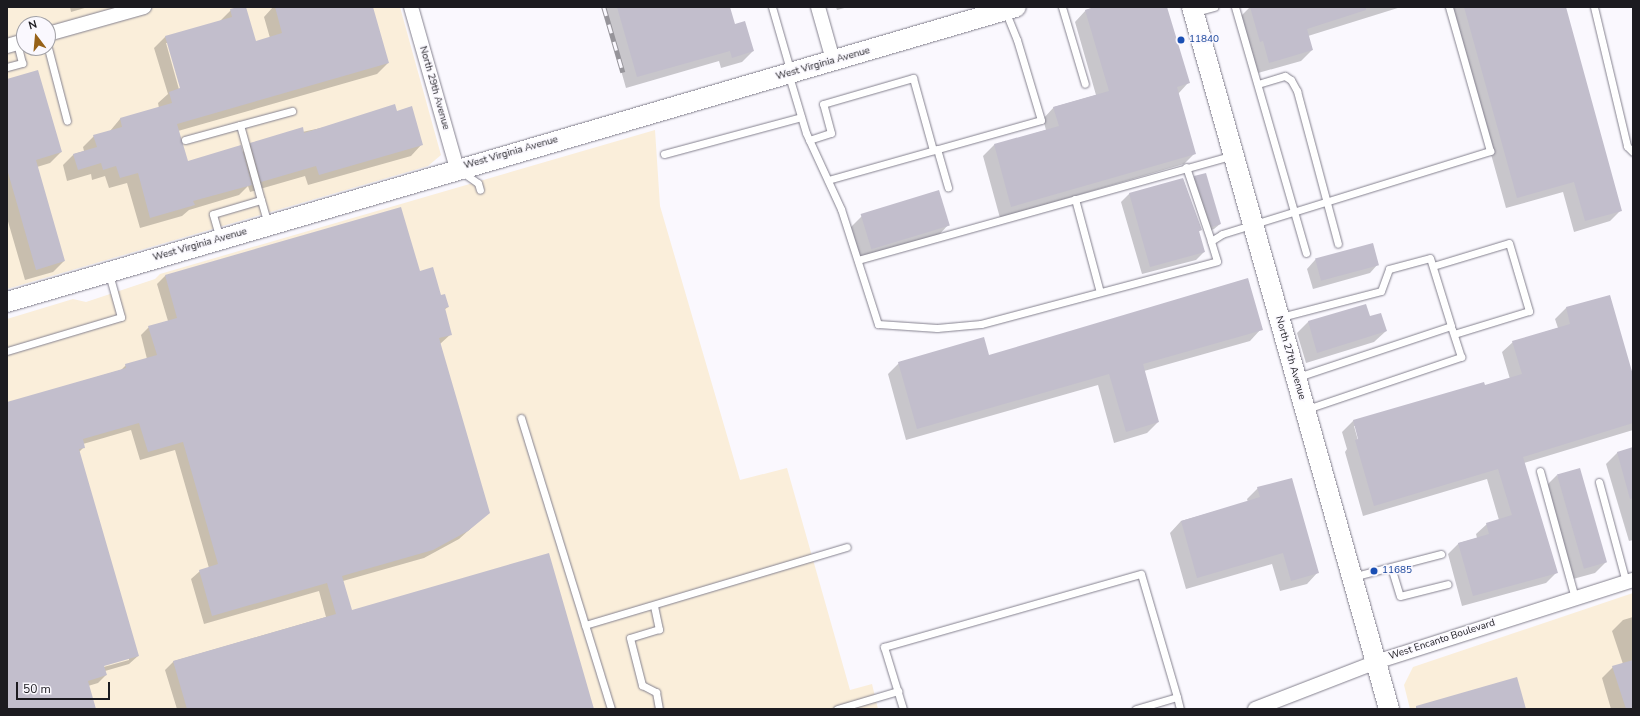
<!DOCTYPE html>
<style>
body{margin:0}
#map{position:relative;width:1640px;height:716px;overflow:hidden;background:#faf8fe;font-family:"Nunito Sans",sans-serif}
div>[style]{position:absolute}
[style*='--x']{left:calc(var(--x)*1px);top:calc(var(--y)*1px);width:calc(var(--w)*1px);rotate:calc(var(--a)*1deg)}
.industrial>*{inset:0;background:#faeeda}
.shadow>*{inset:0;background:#0003}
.building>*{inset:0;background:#c2becc;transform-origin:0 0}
.roads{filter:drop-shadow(0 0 1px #84818e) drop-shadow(0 0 1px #84818e)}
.lane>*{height:7px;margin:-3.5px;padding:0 3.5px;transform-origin:3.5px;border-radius:3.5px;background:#fff}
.street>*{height:14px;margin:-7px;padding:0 7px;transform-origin:7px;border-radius:7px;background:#fff}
.secondary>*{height:20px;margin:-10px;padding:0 10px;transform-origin:10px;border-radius:10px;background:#fff}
.rail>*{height:4.5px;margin-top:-2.25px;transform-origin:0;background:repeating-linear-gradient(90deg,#faf8fe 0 9px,#96949a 0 18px);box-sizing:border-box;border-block:1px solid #96949a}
.dots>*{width:11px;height:11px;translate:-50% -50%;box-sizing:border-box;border:2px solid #faf8fe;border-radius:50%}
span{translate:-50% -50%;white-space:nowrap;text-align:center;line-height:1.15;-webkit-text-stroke:3px #faf8fe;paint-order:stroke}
.transit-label{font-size:10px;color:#164399}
.left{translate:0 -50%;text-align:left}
.street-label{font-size:10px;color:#1c1b20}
.frame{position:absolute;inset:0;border:8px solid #1c1b20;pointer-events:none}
.north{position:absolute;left:16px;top:16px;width:40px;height:40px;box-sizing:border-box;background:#faf8fe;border:1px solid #a1a0a5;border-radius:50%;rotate:344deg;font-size:11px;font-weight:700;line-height:16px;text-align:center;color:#1c1b20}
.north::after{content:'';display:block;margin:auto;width:14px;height:18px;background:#976218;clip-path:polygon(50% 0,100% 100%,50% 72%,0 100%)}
.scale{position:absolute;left:16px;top:682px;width:94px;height:18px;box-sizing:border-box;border:2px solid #1c1b20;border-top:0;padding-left:5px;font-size:12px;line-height:14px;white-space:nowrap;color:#1c1b20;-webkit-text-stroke:3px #faf8fe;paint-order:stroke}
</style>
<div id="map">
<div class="industrial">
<i style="clip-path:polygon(evenodd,7px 7px,400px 7px,441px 155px,428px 166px,7px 289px,7px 7px,24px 24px,48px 24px,48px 48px,24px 48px,24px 24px)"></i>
<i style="clip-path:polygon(655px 130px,660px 206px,740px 480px,787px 468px,850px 690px,872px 684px,878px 709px,7px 709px,7px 319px,73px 299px,86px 302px,155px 279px,160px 274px)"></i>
<i style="clip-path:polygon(1633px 593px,1633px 709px,1410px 709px,1404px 685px,1413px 667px)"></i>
</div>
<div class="shadow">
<i style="clip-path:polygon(70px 7px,88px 7px,71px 12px)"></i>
<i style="clip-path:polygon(evenodd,241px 7px,245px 7px,255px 42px,270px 38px,264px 17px,273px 7px,372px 7px,388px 63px,377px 74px,178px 131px,187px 162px,242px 153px,251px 143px,396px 112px,422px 144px,411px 156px,308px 185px,305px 176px,250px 192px,248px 186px,239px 195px,189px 210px,182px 216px,140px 228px,127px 183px,109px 188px,105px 176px,92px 180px,91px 174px,67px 181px,63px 165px,74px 154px,84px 151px,83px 147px,94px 136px,110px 131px,120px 119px,159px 108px,158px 103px,168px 94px,154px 48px,165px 37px,219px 22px,231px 10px,241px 7px,166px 43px,168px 43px,182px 93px,180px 93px,166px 43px)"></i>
<i style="clip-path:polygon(603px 7px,729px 7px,734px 26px,753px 51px,742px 62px,721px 68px,719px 61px,626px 88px)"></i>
<i style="clip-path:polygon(836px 7px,848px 7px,837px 10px)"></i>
<i style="clip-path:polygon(1097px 7px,1166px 7px,1188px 83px,1178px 94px,1195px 153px,1184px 164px,1000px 218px,983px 156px,994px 145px,1046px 130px,1043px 119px,1054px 107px,1096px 95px,1075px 22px,1086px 10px)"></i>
<i style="clip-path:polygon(1250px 7px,1401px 7px,1308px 36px,1312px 50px,1301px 61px,1258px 73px,1252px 52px,1249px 52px,1239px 18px)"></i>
<i style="clip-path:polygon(1450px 7px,1565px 7px,1621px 210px,1610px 221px,1574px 232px,1563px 192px,1506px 208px)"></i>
<i style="clip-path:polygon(7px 80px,61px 152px,50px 163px,37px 167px,64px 261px,53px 272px,25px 280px,7px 218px)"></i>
<i style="clip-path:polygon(1195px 177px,1220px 224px,1214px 229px,1206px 232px,1189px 182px)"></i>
<i style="clip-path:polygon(1183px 179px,1201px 230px,1198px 232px,1204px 252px,1196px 260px,1142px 274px,1121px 202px,1129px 194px)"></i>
<i style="clip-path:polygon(862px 216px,949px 224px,938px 236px,861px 260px,851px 227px)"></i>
<i style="clip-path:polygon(1372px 244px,1378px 264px,1370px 273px,1313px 289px,1307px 269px,1315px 260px)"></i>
<i style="clip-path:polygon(evenodd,419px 272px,448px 307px,444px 310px,451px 334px,440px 344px,488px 513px,459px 539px,424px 558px,343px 581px,351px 611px,592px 709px,177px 709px,165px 670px,174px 661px,326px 617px,319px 591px,204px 624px,191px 579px,200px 571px,209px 568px,175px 450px,140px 460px,131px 430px,83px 444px,84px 447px,79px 452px,138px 656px,129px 664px,105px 671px,106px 675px,98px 683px,88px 686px,95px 709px,7px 709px,7px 403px,121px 370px,126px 365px,147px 359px,141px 335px,149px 327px,168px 321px,157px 284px,165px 276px,419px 272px,129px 658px,129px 660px,100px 668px,99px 666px,129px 658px)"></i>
<i style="clip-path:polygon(1247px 279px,1261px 329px,1250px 341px,1144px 371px,1158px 422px,1147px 433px,1114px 443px,1098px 385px,906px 440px,888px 374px,899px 363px,989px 356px)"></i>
<i style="clip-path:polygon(evenodd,1609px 296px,1633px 378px,1633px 430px,1524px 463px,1557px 572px,1546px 583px,1462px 606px,1448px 554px,1459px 543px,1477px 538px,1476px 534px,1487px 524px,1499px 520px,1487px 479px,1363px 516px,1345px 452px,1347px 449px,1342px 432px,1353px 421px,1510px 379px,1502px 352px,1513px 342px,1558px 328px,1555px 319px,1566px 308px,1609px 296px,1354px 426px,1356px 426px,1361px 444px,1359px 444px,1354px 426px)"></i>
<i style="clip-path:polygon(1369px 317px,1386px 331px,1374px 342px,1306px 363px,1297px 333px,1308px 322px)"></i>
<i style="clip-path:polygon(1633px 448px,1633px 540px,1629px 541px,1606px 464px,1617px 453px)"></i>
<i style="clip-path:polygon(1557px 475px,1606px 562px,1595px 573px,1573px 579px,1546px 486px)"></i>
<i style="clip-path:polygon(1258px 488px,1318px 572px,1307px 584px,1280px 591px,1272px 564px,1186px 589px,1170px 533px,1181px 521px,1248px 502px,1247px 499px)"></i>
<i style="clip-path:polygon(1633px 617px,1633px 709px,1611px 709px,1602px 678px,1613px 667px,1623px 664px,1612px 631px,1623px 620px)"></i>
</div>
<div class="building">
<i style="clip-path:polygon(238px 7px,246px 7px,256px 41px,282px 33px,275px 7px,373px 7px,389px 63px,177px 124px,188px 161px,241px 145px,252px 185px,193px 201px,195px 205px,150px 218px,138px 173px,120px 178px,116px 166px,103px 170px,101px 163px,78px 170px,73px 154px,97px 147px,93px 135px,122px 127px,120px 118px,172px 103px,169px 92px,180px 88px,165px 36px,232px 17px,230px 9px)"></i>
<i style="clip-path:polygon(617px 7px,730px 7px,735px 24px,745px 21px,754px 51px,732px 58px,730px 51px,637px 77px)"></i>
<i style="clip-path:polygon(1094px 7px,1167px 7px,1190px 83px,1177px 87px,1196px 154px,1011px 207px,994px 144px,1059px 126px,1053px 107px,1109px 91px,1085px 10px)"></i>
<i style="clip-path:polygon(1250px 7px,1366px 7px,1366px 10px,1307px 29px,1313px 50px,1269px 63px,1263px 41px,1260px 42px)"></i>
<i style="clip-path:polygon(1464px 7px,1566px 7px,1622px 211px,1585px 221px,1574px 182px,1517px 198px)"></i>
<i style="clip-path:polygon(38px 70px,62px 152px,36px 160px,65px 261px,36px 270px,7px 169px,7px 79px)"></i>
<i style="clip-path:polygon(395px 104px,397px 111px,412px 106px,423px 145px,319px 175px,316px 166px,261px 182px,250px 143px,303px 127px,304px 133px)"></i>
<i style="clip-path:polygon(1206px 173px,1221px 224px,1212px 227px,1194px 176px)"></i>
<i style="clip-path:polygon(1183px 178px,1202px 230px,1199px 231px,1205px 252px,1150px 267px,1129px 193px)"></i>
<i style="left:939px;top:190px;width:37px;height:82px;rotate:73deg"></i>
<i style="clip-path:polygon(401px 207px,420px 271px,433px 267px,441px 295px,445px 294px,449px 307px,445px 308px,452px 335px,439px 338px,490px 513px,468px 531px,433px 550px,342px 576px,352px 610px,549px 553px,594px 709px,187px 709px,173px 661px,336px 614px,327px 583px,212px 616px,199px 570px,218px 564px,183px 442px,148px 452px,139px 423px,83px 439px,85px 448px,79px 449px,139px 656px,104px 666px,107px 675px,88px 681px,96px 709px,7px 709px,7px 402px,126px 368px,125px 364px,157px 355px,148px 326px,177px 318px,165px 275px)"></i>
<i style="left:1373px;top:243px;width:23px;height:60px;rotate:75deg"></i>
<i style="clip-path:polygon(1248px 278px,1263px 330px,1143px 364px,1159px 422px,1126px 432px,1109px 374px,917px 429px,898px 362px,984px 337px,989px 355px)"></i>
<i style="clip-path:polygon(1610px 295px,1633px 375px,1633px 423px,1523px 457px,1558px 573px,1473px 596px,1458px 543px,1489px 534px,1486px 523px,1512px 515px,1498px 469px,1374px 506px,1355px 440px,1358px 439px,1353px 420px,1484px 382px,1485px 385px,1522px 374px,1512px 341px,1570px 324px,1566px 307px)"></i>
<i style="clip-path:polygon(1366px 304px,1370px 316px,1381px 313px,1387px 331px,1317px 353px,1308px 321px)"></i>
<i style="clip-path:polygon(1633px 447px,1633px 498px,1630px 499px,1617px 452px)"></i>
<i style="left:1580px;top:468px;width:98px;height:24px;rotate:74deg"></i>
<i style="clip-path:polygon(1292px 478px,1319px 573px,1291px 581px,1283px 553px,1197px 578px,1181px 521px,1260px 497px,1257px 487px)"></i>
<i style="clip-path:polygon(1633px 660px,1633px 709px,1626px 709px,1612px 666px)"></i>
<i style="clip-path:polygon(1517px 677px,1526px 709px,1416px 709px,1416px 706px)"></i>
</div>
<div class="roads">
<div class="lane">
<i style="--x:772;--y:7;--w:69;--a:73.9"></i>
<i style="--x:1062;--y:7;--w:80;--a:73.4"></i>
<i style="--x:1235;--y:7;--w:256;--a:73.9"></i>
<i style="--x:1594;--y:7;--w:143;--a:76.6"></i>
<i style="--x:1627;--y:146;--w:8;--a:45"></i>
<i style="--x:1195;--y:12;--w:20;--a:-15"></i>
<i style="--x:48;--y:48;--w:75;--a:75.4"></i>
<i style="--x:7;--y:67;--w:16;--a:-15"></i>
<i style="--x:22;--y:63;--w:21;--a:-104"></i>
<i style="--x:789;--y:76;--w:59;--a:73.4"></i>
<i style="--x:806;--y:133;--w:84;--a:65.3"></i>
<i style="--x:841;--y:209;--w:121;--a:72.2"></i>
<i style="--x:878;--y:324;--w:59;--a:3.9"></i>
<i style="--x:937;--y:328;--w:44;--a:-5.2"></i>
<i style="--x:981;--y:324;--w:244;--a:-14.9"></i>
<i style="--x:1217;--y:261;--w:21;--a:-107"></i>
<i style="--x:1211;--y:241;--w:13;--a:-32"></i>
<i style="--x:1222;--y:234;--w:281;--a:-17.2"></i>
<i style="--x:1490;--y:151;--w:150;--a:-105.9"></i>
<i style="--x:1258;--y:84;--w:28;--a:-17"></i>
<i style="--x:1285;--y:76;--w:7;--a:34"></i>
<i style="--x:1291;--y:80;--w:13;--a:61"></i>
<i style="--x:1297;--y:91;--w:158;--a:75"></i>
<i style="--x:240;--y:125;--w:54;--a:-15.1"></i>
<i style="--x:185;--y:140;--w:57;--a:-15.3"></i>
<i style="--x:240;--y:125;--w:78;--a:74.4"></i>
<i style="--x:809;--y:140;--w:23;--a:-18"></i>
<i style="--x:831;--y:133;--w:30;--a:-105"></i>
<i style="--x:823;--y:104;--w:94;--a:-16.1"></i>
<i style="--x:913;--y:78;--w:75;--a:74.5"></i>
<i style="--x:937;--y:149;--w:40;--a:74"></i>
<i style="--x:664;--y:154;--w:142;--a:-15.1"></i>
<i style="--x:1186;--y:167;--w:78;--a:71.3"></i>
<i style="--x:462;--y:172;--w:19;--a:35"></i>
<i style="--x:478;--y:183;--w:7;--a:74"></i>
<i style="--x:828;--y:180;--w:221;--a:-15.7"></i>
<i style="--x:1041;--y:120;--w:84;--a:-106.7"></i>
<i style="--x:1017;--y:40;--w:31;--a:-112"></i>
<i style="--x:1075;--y:199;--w:96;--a:75"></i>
<i style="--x:220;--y:239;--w:26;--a:-106"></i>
<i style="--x:213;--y:214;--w:50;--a:-16.3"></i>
<i style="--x:261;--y:200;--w:26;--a:74"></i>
<i style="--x:858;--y:260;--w:389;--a:-15.6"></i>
<i style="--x:1433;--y:266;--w:79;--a:-16.8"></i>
<i style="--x:1509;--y:243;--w:71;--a:73.6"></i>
<i style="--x:1529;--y:311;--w:78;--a:163"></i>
<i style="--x:1281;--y:317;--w:103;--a:-14.6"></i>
<i style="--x:1381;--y:291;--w:23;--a:-70"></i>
<i style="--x:1389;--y:269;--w:42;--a:-15"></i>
<i style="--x:1430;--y:258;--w:71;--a:72.8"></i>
<i style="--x:1451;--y:326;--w:161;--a:161.6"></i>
<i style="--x:7;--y:351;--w:119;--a:-16.6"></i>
<i style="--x:121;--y:317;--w:45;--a:-105.6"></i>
<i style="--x:1307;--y:409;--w:163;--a:-18.7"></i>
<i style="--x:1461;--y:357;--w:29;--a:-108"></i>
<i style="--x:521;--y:418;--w:305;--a:72.8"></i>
<i style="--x:1540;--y:471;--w:132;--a:74.6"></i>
<i style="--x:1599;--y:482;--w:104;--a:74.9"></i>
<i style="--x:1391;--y:567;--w:30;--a:73"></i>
<i style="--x:1400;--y:596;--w:49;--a:-14"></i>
<i style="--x:1352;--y:577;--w:92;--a:-14.5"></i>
<i style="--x:654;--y:606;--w:24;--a:78"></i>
<i style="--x:659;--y:629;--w:30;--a:163"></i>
<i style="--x:630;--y:638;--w:49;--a:75.7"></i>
<i style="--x:642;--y:685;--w:16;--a:27"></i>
<i style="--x:656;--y:692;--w:17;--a:80"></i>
<i style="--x:585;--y:625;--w:273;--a:-16.6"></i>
<i style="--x:1177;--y:697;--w:12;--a:76"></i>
<i style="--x:837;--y:709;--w:64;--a:-16.4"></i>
<i style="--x:903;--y:709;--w:65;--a:-107"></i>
<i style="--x:884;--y:647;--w:267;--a:-15.9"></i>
<i style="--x:1141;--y:574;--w:128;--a:73.7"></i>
<i style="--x:1177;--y:697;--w:43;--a:163.7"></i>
</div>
<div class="street">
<i style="--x:411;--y:7;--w:168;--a:74.1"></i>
<i style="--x:818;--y:7;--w:55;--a:74.2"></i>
<i style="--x:48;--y:34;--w:100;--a:-15.7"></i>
<i style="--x:7;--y:46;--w:18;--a:-16"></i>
<i style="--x:1255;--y:709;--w:130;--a:-21.2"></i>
<i style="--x:1376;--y:662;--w:270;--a:-17.7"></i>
</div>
<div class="secondary">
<i style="--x:1192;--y:7;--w:729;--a:74.32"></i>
<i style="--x:7;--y:302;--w:1051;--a:-16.3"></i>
</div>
</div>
<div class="rail">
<i style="--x:604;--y:7;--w:68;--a:73.7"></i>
</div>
<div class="dots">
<i style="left:1181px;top:40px;background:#1a4fb4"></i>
<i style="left:1374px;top:571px;background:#1a4fb4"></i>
</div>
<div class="transit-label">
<span class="left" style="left:1189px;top:40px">11840</span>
<span class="left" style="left:1382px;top:571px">11685</span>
</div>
<div class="street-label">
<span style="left:823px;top:64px;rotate:-16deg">West Virginia Avenue</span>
<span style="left:434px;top:88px;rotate:74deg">North 29th Avenue</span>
<span style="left:511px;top:153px;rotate:-16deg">West Virginia Avenue</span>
<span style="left:200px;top:245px;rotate:-16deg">West Virginia Avenue</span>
<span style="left:1290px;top:358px;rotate:74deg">North 27th Avenue</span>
<span style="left:1442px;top:640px;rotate:-18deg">West Encanto Boulevard</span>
</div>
<div class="frame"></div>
<div class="north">N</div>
<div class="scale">50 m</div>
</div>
